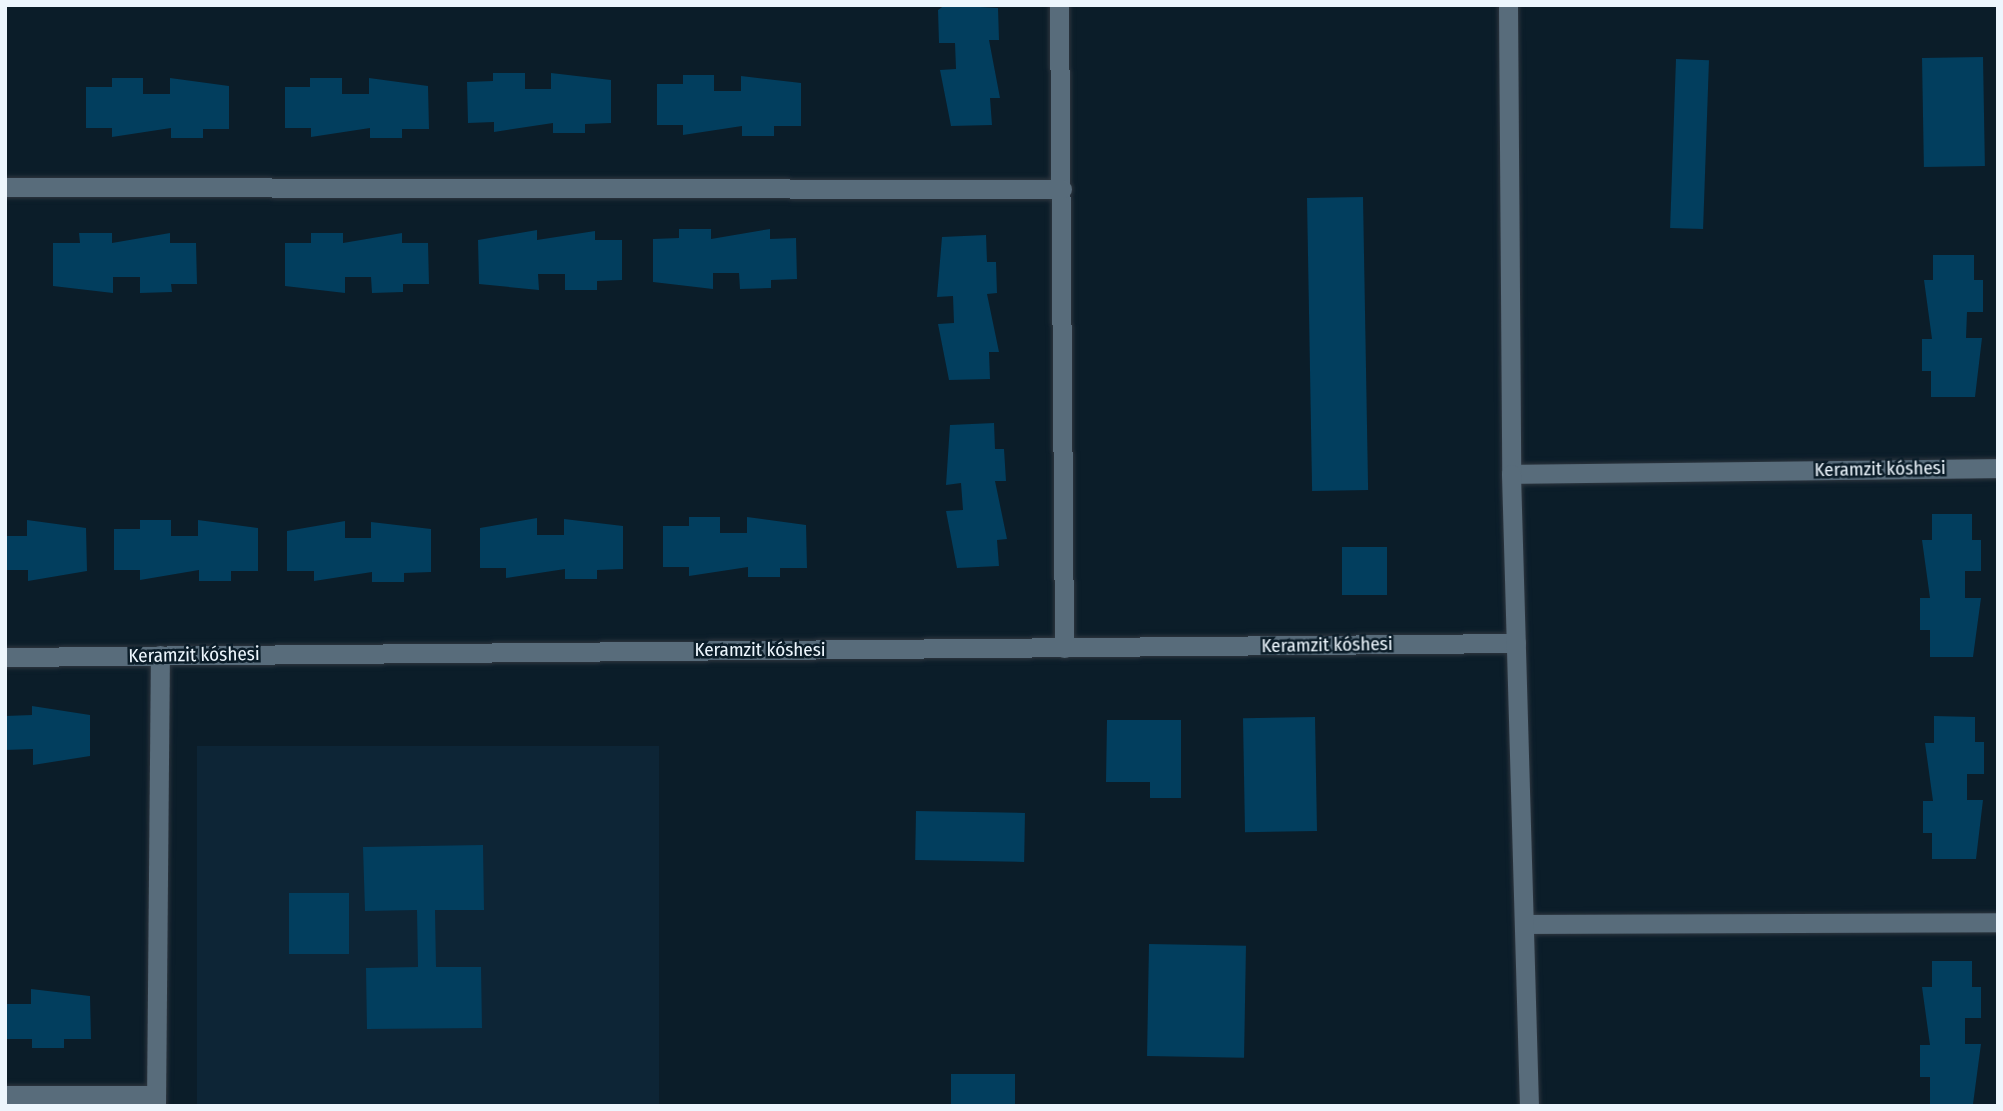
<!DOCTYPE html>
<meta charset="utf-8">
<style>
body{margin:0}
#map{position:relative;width:2003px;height:1111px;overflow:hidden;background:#0b1d29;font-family:"Fira Sans Condensed",sans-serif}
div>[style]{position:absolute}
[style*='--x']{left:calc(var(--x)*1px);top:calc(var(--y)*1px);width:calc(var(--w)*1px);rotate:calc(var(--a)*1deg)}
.built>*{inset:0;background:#0d2536;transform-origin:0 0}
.building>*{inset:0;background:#023e5e;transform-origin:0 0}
.roads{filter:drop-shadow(0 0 2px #2f3740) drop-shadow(0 0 2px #2f3740)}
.minor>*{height:19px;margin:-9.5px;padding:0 9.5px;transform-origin:9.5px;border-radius:9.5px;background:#586c7b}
.tertiary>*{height:19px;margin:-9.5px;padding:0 9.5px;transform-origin:9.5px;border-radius:9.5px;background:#586c7b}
span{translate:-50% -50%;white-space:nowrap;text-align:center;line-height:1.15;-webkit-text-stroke:5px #0b1d29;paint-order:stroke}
.street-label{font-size:19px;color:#edf6fd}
.frame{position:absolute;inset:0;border:7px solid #edf6fd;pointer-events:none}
</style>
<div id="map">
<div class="built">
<i style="left:197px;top:746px;width:462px;height:360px"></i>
</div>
<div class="building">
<i style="clip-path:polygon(945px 5px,998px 8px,999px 40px,989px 40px,1000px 98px,990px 98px,992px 125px,951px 126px,940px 70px,956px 69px,955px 43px,939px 43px,938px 10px)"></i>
<i style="left:1983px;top:57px;width:109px;height:61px;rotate:89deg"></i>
<i style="left:1676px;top:59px;width:33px;height:169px;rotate:2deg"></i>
<i style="clip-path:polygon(493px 73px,525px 73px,525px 89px,551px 89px,551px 73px,611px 80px,611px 123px,585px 124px,585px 133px,553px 133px,553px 123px,494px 132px,494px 122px,468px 123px,467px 82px,493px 81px)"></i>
<i style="clip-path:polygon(683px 75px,714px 75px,714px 91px,741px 91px,741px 76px,801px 83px,801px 126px,774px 126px,774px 136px,742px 136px,742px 126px,683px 135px,683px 125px,657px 125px,657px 84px,683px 84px)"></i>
<i style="clip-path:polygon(112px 78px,143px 78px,143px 94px,170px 94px,170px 78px,229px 86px,229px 129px,203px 129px,203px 138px,171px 138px,171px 128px,112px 137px,112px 128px,86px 128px,86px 87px,112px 87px)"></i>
<i style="clip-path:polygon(310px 78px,342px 78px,342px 94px,369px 94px,369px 78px,428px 86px,429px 129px,402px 129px,402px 138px,370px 138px,370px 128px,311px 137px,311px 128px,285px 128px,285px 87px,310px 87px)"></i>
<i style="left:1363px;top:197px;width:293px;height:56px;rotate:89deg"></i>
<i style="clip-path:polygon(679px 229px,711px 229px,711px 239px,770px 229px,770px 239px,796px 238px,797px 279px,771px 280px,771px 288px,740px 289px,739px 273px,713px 273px,713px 289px,653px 282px,653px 239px,679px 238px)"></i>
<i style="clip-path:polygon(537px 230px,537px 240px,595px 231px,595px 240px,622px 240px,622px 280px,597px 281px,597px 290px,565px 290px,565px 274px,538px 274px,539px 290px,479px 284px,478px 240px)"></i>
<i style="clip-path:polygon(79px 233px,112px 233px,112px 243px,170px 233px,170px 243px,196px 243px,197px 284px,171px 284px,172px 292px,140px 293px,140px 277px,113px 277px,113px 293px,53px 286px,53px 243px,80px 243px)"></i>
<i style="clip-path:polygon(311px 233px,343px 233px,343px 243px,402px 233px,402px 243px,428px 243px,429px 284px,403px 284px,403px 292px,372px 293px,371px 277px,345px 277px,345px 293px,285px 286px,285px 243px,311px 243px)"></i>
<i style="clip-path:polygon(986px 235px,987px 262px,996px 262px,997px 293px,987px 294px,999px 352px,989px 352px,990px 379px,949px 380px,938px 324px,954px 323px,953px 296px,937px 297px,942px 237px)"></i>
<i style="clip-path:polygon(1933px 255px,1974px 255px,1974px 280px,1983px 280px,1983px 312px,1967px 312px,1966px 338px,1982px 338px,1975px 397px,1931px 397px,1931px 371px,1922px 371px,1922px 339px,1932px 339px,1924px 280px,1933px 280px)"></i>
<i style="clip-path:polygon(994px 423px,995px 449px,1004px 449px,1006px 481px,995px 481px,1007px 539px,997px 540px,999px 566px,957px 568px,946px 511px,963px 510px,961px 483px,946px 485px,950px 425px)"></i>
<i style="clip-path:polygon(1932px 514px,1972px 514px,1972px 540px,1981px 540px,1981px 571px,1965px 571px,1965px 598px,1981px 598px,1973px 657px,1930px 657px,1930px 630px,1920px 630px,1920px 598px,1930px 598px,1922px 540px,1932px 540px)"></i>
<i style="clip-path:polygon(689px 517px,720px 517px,720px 533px,747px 533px,747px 517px,806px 525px,807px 568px,780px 568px,780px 577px,748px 577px,748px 567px,689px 576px,689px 567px,663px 567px,663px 526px,689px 526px)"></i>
<i style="clip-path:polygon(537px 518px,537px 535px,564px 535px,564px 519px,623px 526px,623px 569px,597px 570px,597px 579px,565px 579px,565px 569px,506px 578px,506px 568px,480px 568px,480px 528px)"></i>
<i style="clip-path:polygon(27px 520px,86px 528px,87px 571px,28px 581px,28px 570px,5px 570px,5px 536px,27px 536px)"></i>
<i style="clip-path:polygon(140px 520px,171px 520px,171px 536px,198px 536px,198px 520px,258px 528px,258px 571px,231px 571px,231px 581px,199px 581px,199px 570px,140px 580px,140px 570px,114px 570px,114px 529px,140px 529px)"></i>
<i style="clip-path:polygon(345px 521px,345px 538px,371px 538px,371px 522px,431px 529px,431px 572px,404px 573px,404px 582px,372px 582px,372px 572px,314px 581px,314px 571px,287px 571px,287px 531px)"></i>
<i style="left:1342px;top:547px;width:45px;height:48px"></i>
<i style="clip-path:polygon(32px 706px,90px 715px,90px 756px,33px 765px,33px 749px,5px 750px,5px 716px,32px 715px)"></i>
<i style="clip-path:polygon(1934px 716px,1975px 717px,1975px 742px,1984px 742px,1984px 774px,1967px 774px,1967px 800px,1983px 800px,1976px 859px,1932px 859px,1932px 833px,1923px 833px,1923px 801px,1933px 801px,1925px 743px,1934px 743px)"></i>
<i style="left:1315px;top:717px;width:114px;height:72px;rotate:89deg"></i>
<i style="clip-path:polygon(1107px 720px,1181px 720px,1181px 798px,1150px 798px,1150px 782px,1106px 782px)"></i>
<i style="left:916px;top:811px;width:109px;height:49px;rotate:1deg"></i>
<i style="clip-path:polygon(483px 845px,484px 910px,435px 910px,436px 967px,481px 967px,482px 1028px,367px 1029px,366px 968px,418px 967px,417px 910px,365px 911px,363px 847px)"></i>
<i style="left:289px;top:893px;width:60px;height:61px"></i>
<i style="left:1149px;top:944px;width:97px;height:112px;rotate:1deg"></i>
<i style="clip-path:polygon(1932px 961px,1972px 961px,1972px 987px,1981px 987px,1981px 1018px,1965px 1018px,1965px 1044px,1981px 1044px,1973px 1104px,1930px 1104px,1930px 1077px,1920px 1077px,1920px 1045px,1930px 1045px,1922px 987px,1932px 987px)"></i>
<i style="clip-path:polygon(31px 989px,90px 996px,91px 1039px,64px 1039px,64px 1048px,32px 1048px,32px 1039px,5px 1039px,5px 1004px,31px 1004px)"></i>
<i style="left:951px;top:1074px;width:64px;height:32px"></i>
</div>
<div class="roads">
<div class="minor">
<i style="--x:1059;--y:5;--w:643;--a:89.55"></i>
<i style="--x:5;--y:187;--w:1057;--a:0.11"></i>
<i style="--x:1511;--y:474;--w:487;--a:-0.7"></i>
<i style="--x:5;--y:657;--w:1511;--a:-0.53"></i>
<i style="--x:1524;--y:924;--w:474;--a:-0.2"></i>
<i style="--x:5;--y:1095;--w:151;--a:0"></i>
<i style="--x:156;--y:1106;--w:451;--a:-89.5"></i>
</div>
<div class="tertiary">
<i style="--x:1508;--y:5;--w:469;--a:89.6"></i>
<i style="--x:1511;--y:474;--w:632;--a:88.37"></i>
</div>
</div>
<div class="street-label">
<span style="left:1880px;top:469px;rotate:-1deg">Keramzit kóshesi</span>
<span style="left:1327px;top:645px;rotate:-1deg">Keramzit kóshesi</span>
<span style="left:760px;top:650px">Keramzit kóshesi</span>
<span style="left:194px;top:655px;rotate:-1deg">Keramzit kóshesi</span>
</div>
<div class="frame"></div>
</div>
